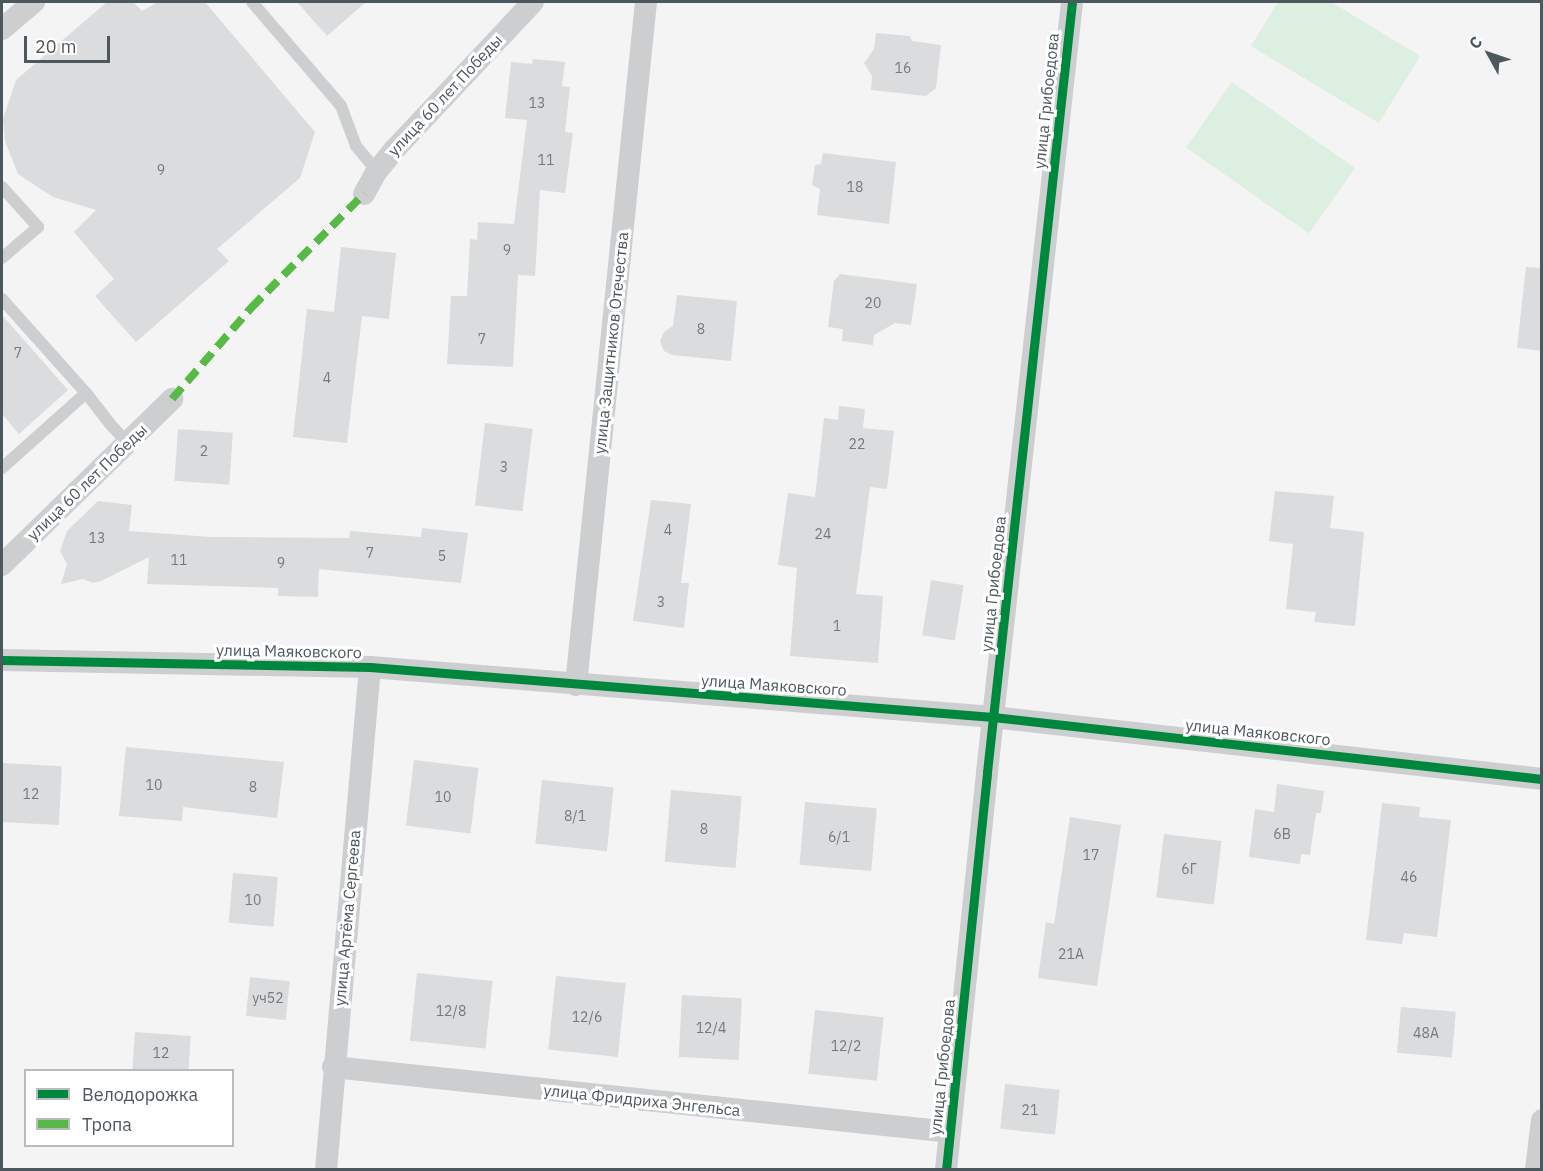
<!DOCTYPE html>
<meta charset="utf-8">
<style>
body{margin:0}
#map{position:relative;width:1543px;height:1171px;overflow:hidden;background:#f4f4f4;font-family:"IBM Plex Sans",sans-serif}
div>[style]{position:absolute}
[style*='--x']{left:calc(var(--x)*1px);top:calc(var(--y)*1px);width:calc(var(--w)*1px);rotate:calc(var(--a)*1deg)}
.green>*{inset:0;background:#dcefe1;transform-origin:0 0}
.building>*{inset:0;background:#dbdcdd;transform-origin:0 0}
.lane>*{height:12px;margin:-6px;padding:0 6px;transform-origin:6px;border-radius:6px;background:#cccecf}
.street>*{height:22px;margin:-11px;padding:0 11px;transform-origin:11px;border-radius:11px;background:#cccecf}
.quiet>*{height:8px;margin-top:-4px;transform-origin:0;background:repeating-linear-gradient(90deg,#58b947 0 15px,transparent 0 23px)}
.cycleway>*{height:9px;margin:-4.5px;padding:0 4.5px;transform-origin:4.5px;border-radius:4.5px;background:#00873e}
span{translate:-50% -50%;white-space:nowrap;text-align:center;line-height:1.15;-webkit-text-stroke:6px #fff;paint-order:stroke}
.number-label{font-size:14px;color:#717a7e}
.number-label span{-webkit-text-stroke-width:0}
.street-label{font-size:16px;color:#4d585e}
.frame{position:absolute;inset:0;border:3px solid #4d585e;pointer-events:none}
.legend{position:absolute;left:24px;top:1069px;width:210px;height:78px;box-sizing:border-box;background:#fff;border:2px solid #b8bcbf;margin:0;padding:8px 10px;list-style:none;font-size:18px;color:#4d585e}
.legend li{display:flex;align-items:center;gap:12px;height:30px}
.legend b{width:30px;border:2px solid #b8bcbf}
.north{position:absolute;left:1459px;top:24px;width:60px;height:60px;-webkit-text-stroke:4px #fff;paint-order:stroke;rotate:310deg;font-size:16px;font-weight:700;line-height:24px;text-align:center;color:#4d585e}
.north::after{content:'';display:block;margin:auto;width:21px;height:27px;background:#4d585e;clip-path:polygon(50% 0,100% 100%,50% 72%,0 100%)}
.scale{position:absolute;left:24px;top:36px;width:86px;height:27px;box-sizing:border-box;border:3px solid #4d585e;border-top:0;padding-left:8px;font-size:18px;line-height:21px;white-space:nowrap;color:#4d585e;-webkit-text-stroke:4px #fff;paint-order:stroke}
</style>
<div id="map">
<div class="green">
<i style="clip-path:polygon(1278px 2px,1331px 2px,1420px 56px,1379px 123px,1251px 46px)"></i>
<i style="left:1232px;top:82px;width:150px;height:80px;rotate:35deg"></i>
</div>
<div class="building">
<i style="clip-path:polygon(107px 2px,133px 2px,142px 11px,158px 2px,205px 2px,315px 132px,300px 178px,217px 249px,229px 261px,136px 342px,95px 296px,114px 279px,74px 232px,96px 210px,53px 197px,18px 174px,5px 141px,3px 119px,16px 80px)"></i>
<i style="clip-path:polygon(297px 2px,366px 2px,327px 36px)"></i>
<i style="clip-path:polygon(876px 33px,910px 36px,912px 41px,941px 45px,936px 88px,926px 96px,871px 90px,872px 76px,864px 63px,874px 49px)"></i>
<i style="clip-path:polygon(533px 59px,565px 62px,562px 86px,570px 87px,565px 132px,573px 133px,565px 193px,540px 190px,535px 276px,518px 275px,513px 367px,447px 364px,451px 296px,467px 296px,470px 239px,477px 240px,478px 222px,514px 224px,527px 120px,505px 118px,511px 62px,532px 64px)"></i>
<i style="clip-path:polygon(823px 153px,896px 162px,889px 224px,817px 215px,820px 189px,812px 185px,815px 165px,821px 164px)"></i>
<i style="clip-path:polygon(341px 247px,396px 253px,389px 319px,362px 316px,347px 443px,293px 437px,307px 309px,334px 312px)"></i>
<i style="clip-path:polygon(1526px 267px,1542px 268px,1542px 351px,1517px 348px)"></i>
<i style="clip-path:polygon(840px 274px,917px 284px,911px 325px,895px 323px,874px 335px,873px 345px,842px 341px,843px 329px,828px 327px,834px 281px)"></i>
<i style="clip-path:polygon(677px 295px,737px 301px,731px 361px,672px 355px,664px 351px,660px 341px,664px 332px,673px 326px)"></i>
<i style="clip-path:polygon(2px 315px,68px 390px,19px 434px,2px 414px)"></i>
<i style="clip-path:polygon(839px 406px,865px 409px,863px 428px,894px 431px,887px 489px,870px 487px,856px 594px,883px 596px,878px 663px,790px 656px,797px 568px,778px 565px,788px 493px,815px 497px,824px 418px,838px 420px)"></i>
<i style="left:485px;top:423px;width:48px;height:83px;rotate:7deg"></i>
<i style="left:178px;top:429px;width:55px;height:52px;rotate:4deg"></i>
<i style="clip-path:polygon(1275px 491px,1334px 496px,1330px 528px,1364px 532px,1355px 626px,1314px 622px,1316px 612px,1286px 609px,1293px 544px,1269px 541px)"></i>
<i style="clip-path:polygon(651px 500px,691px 504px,681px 583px,689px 583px,684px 628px,633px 621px)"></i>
<i style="clip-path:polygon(98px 501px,132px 505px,129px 531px,211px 537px,349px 538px,350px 531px,421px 537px,422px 528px,468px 533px,461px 583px,319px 569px,318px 597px,278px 596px,278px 588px,147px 584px,149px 557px,101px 581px,93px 583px,83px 579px,61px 584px,67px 564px,60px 551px,67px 531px)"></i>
<i style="left:931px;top:580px;width:33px;height:56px;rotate:9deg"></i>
<i style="clip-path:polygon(126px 747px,284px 762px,277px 818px,183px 807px,182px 821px,119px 816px)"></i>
<i style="left:414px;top:760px;width:65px;height:66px;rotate:7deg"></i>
<i style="left:2px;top:763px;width:60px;height:59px;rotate:3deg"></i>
<i style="left:542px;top:780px;width:72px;height:64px;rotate:6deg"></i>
<i style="clip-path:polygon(1277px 784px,1324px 791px,1321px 813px,1316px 813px,1310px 855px,1301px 854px,1300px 864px,1249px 857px,1255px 809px,1274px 812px)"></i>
<i style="left:671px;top:790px;width:71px;height:72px;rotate:5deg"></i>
<i style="left:805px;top:802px;width:72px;height:63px;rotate:5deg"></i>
<i style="clip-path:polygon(1382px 803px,1420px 807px,1419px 817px,1451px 820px,1437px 937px,1404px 933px,1402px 944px,1366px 940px)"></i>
<i style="clip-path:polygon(1070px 817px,1121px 825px,1097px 986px,1038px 978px,1046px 922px,1054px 924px)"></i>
<i style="left:1164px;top:834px;width:58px;height:64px;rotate:7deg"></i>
<i style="left:233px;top:873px;width:45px;height:50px;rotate:5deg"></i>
<i style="left:417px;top:973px;width:76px;height:68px;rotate:6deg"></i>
<i style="left:556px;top:976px;width:70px;height:74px;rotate:6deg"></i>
<i style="left:250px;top:977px;width:40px;height:39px;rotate:6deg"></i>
<i style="left:682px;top:995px;width:60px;height:62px;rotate:3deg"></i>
<i style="left:1401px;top:1007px;width:55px;height:46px;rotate:5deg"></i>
<i style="left:815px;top:1010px;width:69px;height:64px;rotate:6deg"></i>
<i style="left:135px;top:1032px;width:56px;height:39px;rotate:4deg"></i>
<i style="left:1005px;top:1084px;width:55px;height:45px;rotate:6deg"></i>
</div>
<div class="lane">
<i style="--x:252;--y:2;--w:137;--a:49.4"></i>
<i style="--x:341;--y:106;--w:43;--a:69.4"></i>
<i style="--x:356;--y:146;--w:33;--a:50"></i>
<i style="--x:2;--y:187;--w:54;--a:48"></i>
<i style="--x:38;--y:227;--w:48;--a:139.3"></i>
<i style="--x:2;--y:299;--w:126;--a:48.2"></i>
<i style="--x:86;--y:393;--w:113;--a:138.2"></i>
<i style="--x:86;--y:393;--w:39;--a:52"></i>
<i style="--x:110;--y:424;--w:26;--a:47"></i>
</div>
<div class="street">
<i style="--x:2;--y:29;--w:42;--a:-40.2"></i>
<i style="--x:364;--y:194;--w:26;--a:-61"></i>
<i style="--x:377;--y:171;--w:27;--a:-51"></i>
<i style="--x:394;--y:150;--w:203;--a:-46.8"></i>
<i style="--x:2;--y:565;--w:238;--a:-44.3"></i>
<i style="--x:2;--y:660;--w:368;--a:1.1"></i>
<i style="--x:370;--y:667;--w:625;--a:4.59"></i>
<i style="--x:993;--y:717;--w:552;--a:6.44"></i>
<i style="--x:576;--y:685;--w:687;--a:-84.15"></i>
<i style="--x:333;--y:1067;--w:620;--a:6.01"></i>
<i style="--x:326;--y:1170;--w:505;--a:-85"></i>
<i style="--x:946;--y:1170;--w:400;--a:-84.1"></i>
<i style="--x:987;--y:772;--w:775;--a:-83.7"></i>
<i style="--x:1536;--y:1170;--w:50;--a:-83.2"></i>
</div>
<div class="quiet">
<i style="--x:172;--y:399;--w:121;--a:-49"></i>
<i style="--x:251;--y:308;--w:161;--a:-45.3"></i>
</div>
<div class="cycleway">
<i style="--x:2;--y:660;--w:368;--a:1.1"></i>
<i style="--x:370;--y:667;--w:625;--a:4.59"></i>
<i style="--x:993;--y:717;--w:552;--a:6.44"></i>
<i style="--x:946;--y:1170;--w:400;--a:-84.1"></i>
<i style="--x:987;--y:772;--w:775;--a:-83.7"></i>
</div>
<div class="number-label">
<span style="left:903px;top:68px">16</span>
<span style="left:537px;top:103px">13</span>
<span style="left:546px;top:160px">11</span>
<span style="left:161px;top:170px">9</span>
<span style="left:855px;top:187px">18</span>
<span style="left:507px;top:250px">9</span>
<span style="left:873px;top:303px">20</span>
<span style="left:701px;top:329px">8</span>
<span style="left:482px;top:339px">7</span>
<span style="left:18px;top:353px">7</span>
<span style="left:327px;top:378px">4</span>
<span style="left:857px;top:444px">22</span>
<span style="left:204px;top:451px">2</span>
<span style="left:504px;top:467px">3</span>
<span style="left:668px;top:530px">4</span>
<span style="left:823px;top:534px">24</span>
<span style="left:97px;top:538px">13</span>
<span style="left:370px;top:553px">7</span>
<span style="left:442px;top:556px">5</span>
<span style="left:179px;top:560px">11</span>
<span style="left:281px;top:563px">9</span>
<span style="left:661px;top:602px">3</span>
<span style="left:837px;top:626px">1</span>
<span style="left:154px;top:785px">10</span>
<span style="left:253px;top:787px">8</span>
<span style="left:31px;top:794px">12</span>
<span style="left:443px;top:797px">10</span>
<span style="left:575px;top:816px">8/1</span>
<span style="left:704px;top:829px">8</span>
<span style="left:1282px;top:834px">6В</span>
<span style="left:839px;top:837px">6/1</span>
<span style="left:1091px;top:855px">17</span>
<span style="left:1189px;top:869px">6Г</span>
<span style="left:1409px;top:877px">46</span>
<span style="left:253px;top:900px">10</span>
<span style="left:1071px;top:954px">21А</span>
<span style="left:268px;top:998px">уч52</span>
<span style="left:451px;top:1011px">12/8</span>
<span style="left:587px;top:1017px">12/6</span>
<span style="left:711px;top:1028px">12/4</span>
<span style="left:1426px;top:1033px">48А</span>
<span style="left:846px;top:1046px">12/2</span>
<span style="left:161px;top:1053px">12</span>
<span style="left:1030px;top:1110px">21</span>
</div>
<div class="street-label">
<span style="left:445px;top:95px;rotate:-47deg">улица 60 лет Победы</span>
<span style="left:1046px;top:101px;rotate:-84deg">улица Грибоедова</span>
<span style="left:611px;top:343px;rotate:-84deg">улица Защитников Отечества</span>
<span style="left:87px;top:482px;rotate:-44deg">улица 60 лет Победы</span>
<span style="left:993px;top:584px;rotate:-84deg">улица Грибоедова</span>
<span style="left:289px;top:651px;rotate:1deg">улица Маяковского</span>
<span style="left:774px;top:685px;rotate:4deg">улица Маяковского</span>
<span style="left:1258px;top:732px;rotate:6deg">улица Маяковского</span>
<span style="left:347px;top:918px;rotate:-85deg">улица Артёма Сергеева</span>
<span style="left:942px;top:1067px;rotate:-84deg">улица Грибоедова</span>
<span style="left:642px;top:1100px;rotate:6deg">улица Фридриха Энгельса</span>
</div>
<div class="frame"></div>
<ul class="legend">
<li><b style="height:8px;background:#00873e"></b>Велодорожка</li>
<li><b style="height:8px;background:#58b947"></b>Тропа</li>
</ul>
<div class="north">С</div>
<div class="scale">20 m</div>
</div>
